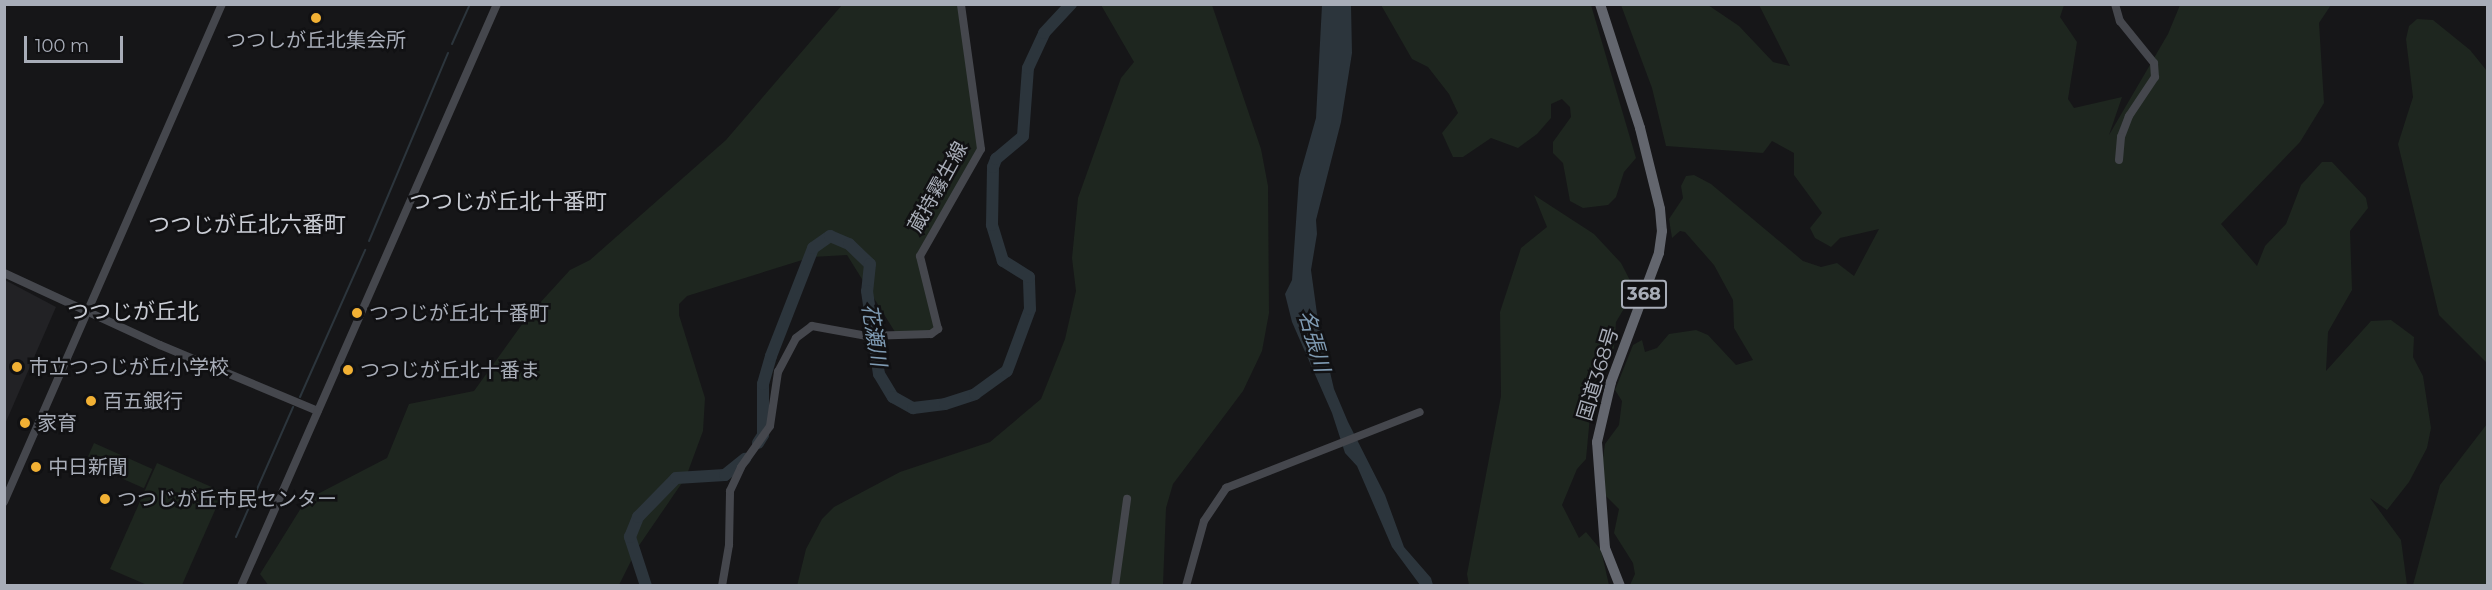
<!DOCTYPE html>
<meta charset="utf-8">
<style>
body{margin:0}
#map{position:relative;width:2492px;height:590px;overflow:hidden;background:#161618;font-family:Montserrat,"Noto Sans JP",sans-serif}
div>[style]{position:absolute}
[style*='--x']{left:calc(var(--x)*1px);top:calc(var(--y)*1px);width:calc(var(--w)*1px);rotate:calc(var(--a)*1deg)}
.built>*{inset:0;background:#222225}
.green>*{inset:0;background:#1e261f;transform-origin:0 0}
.water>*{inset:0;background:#2c353c}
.stream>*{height:2px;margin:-1px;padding:0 1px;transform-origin:1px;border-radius:1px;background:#2c353c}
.river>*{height:12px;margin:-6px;padding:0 6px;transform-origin:6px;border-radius:6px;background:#2c353c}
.secondary>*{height:8px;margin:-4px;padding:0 4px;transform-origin:4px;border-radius:4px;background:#45474d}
.highway>*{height:10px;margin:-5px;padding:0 5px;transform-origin:5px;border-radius:5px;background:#63666e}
.dots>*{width:16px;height:16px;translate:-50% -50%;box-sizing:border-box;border:3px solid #111113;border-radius:50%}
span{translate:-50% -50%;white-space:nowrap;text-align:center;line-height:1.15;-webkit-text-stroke:5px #111113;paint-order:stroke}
.shield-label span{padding:2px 4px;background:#111113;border:2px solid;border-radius:4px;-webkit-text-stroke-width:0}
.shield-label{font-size:18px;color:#a8adb8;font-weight:700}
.poi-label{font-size:20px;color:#a8adb8}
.left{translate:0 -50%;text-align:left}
.street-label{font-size:20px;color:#a8adb8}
.water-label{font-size:21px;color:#7f9bb3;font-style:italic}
.quarter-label{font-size:22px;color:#c9ccd4}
.frame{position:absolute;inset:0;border:6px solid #a8adb8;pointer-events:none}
.scale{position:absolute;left:24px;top:36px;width:99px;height:27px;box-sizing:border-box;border:3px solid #a8adb8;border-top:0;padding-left:8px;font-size:18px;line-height:21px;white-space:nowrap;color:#a8adb8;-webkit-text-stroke:4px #111113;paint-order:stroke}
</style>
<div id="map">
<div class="built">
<i style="clip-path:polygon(5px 280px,56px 307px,5px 424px)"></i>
</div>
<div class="green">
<i style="clip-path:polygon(842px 5px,958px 5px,978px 151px,917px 255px,936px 323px,931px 331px,895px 332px,847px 255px,812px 257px,687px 296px,679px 304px,679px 315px,705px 398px,703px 431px,686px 477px,638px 547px,619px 585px,269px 586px,260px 574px,306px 500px,387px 458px,409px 404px,474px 391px,528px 316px,570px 270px,590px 260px,726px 140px)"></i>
<i style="clip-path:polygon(1101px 5px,1212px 5px,1261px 149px,1268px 186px,1269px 313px,1262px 351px,1243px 391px,1173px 484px,1166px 508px,1163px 585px,797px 586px,806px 549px,822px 519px,834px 507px,900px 472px,990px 442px,1041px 399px,1065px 339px,1076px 291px,1072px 258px,1078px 198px,1121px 78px,1134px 62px)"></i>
<i style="clip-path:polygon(1381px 5px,1591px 5px,1636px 158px,1624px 172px,1616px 197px,1608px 205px,1583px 208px,1570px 201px,1563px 163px,1553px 153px,1553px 142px,1571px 117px,1570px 107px,1562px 99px,1551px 104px,1551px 118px,1537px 134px,1518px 148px,1491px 138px,1463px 157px,1453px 157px,1442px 133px,1458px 113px,1449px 94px,1428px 67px,1412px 59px)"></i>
<i style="clip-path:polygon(1621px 5px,1708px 5px,1739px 26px,1773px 62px,1790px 66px,1759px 5px,2064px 5px,2060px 17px,2077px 42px,2068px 99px,2074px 108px,2122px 97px,2109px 135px,2168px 34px,2180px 5px,2331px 5px,2319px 23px,2324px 103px,2300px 142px,2221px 224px,2257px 266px,2265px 246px,2286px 224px,2301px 185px,2322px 162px,2332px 162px,2366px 198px,2368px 208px,2350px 231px,2352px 290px,2328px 332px,2326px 371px,2371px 321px,2391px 320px,2414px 337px,2413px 357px,2423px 376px,2431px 428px,2427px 448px,2409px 482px,2387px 510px,2370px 498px,2401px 540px,2407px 585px,1630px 585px,1635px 574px,1633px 563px,1614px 533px,1619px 509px,1606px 496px,1600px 478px,1605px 444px,1619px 425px,1622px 401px,1615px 390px,1633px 345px,1642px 340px,1645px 352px,1657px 348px,1669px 334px,1696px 330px,1708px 335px,1736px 365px,1753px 360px,1734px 328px,1733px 300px,1714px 265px,1685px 232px,1680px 231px,1672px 238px,1669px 219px,1683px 198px,1681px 186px,1686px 176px,1694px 175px,1711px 184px,1803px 261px,1821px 267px,1837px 263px,1854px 276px,1879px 229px,1840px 238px,1831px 247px,1815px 238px,1810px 228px,1822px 213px,1794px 175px,1794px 153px,1772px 141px,1763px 153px,1666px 146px,1652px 88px)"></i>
<i style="clip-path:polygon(2417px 19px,2433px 20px,2470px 50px,2487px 71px,2487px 363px,2439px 315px,2398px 144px,2413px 97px,2406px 39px,2409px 26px)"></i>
<i style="clip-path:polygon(1534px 195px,1594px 234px,1621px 263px,1635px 290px,1616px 322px,1614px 348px,1602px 367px,1592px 395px,1586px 459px,1577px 469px,1562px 505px,1579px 538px,1586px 532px,1601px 550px,1609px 585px,1469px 585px,1467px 574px,1501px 396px,1500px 312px,1521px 248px,1547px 227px)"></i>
<i style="clip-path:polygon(2487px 424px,2487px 585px,2413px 585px,2440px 485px)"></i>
<i style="left:94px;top:443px;width:64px;height:21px;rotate:24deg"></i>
<i style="clip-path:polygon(157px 463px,223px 492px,182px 585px,147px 585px,110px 569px)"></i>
</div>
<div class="water">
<i style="clip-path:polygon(1322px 5px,1351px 5px,1352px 53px,1341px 122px,1316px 220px,1317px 234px,1311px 270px,1318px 321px,1334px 389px,1348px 422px,1385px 495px,1404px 547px,1431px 578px,1433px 585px,1420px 585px,1392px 547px,1357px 466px,1345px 453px,1332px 413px,1292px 322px,1285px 294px,1292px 280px,1299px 178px,1316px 118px)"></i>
</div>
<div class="stream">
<i style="--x:452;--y:44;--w:44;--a:-65.8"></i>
<i style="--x:369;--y:241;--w:204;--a:-67.2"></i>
<i style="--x:300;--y:397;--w:161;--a:-66.1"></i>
<i style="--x:236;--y:537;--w:142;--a:-66.3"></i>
</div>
<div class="river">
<i style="--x:758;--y:443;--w:9;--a:-58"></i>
<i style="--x:763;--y:435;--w:51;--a:-90"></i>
<i style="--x:763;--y:384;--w:29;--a:-74"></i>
<i style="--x:771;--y:356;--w:116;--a:-68.7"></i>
<i style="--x:813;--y:248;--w:21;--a:-35"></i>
<i style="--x:830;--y:236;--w:21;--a:23"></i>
<i style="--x:849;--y:244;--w:29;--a:44"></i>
<i style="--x:870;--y:264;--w:27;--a:96"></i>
<i style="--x:867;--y:291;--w:84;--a:81.8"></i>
<i style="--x:879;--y:374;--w:27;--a:59"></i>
<i style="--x:893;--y:397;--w:23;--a:29"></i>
<i style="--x:913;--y:408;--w:32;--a:-7"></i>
<i style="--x:945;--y:404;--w:32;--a:-18"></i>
<i style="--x:975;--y:394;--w:39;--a:-36"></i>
<i style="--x:1007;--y:371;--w:66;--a:-69.6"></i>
<i style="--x:1030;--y:309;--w:32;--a:-92"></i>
<i style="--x:1029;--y:277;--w:31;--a:-148"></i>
<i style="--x:1003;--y:261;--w:38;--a:-107"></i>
<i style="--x:992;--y:225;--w:58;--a:-89"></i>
<i style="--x:993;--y:167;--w:9;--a:-69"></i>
<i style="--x:996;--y:159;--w:35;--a:-40"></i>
<i style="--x:1023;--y:136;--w:68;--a:-85.8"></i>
<i style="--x:1028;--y:68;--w:38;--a:-65"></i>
<i style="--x:1044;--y:33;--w:40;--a:-47"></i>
<i style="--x:646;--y:586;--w:52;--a:-108.1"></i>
<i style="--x:630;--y:537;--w:22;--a:-68"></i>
<i style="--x:638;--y:517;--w:54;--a:-45.7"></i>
<i style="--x:676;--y:478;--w:49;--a:-3.5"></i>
<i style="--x:725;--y:475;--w:26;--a:-39"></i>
</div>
<div class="secondary">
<i style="--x:2115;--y:4;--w:18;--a:74"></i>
<i style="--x:2120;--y:21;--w:54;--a:51"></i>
<i style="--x:2154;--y:63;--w:14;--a:86"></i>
<i style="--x:2155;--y:77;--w:47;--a:123.7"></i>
<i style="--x:2129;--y:116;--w:22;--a:111"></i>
<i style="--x:2121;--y:137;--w:23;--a:95"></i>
<i style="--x:4;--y:273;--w:172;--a:24.8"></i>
<i style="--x:160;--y:345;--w:171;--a:22.7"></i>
<i style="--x:4;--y:502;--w:544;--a:-66.36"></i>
<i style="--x:241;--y:586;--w:636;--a:-66.26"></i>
<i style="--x:722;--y:586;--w:42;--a:-80.3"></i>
<i style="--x:729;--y:545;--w:54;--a:-88.9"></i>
<i style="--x:730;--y:491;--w:26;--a:-65"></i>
<i style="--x:741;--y:467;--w:50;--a:-54.7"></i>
<i style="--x:770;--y:426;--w:55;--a:-81.6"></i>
<i style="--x:778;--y:372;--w:38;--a:-62"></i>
<i style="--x:796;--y:338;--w:20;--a:-37"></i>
<i style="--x:812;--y:326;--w:56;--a:10.3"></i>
<i style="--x:867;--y:336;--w:64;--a:-1.8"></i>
<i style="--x:931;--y:334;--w:9;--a:-36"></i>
<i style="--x:938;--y:329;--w:75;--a:-103.9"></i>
<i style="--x:920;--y:256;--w:123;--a:-60.3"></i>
<i style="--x:981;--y:149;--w:146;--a:-97.9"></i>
<i style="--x:1115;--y:586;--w:88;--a:-82.1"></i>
<i style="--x:1186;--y:586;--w:67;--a:-74.5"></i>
<i style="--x:1204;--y:521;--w:40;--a:-56"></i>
<i style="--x:1226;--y:488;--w:208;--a:-21.4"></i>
</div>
<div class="highway">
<i style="--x:1600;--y:4;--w:130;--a:72.1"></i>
<i style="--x:1640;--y:128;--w:83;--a:76.1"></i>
<i style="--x:1660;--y:209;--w:22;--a:85"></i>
<i style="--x:1662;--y:231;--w:22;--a:98"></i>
<i style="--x:1659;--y:253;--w:138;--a:110.4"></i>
<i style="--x:1611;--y:382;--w:62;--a:103.1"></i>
<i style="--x:1597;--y:442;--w:106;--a:85.7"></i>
<i style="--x:1605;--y:548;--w:41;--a:68.5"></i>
</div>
<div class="dots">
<i style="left:316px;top:18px;background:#f2b134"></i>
<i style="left:357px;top:313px;background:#f2b134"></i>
<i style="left:17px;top:367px;background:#f2b134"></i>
<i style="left:348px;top:370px;background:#f2b134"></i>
<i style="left:91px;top:401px;background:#f2b134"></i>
<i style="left:25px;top:423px;background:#f2b134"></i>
<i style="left:36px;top:467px;background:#f2b134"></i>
<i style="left:105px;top:499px;background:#f2b134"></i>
</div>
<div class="shield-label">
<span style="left:1644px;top:294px">368</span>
</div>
<div class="poi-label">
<span style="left:316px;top:40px">つつしが丘北集会所</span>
<span class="left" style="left:369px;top:313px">つつじが丘北十番町</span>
<span class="left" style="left:29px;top:367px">市立つつじが丘小学校</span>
<span class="left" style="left:360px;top:370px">つつじが丘北十番ま</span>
<span class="left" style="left:103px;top:401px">百五銀行</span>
<span class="left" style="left:37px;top:423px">家育</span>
<span class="left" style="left:48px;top:467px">中日新聞</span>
<span class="left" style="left:117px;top:499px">つつじが丘市民センター</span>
</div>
<div class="street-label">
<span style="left:938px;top:187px;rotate:-61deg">蔵持霧生線</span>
<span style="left:1598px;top:374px;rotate:-73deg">国道368号</span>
</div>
<div class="water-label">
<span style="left:874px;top:335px;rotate:81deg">花瀬川</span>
<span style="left:1314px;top:341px;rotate:74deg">名張川</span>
</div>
<div class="quarter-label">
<span style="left:508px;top:202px">つつじが丘北十番町</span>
<span style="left:247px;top:225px">つつじが丘北六番町</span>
<span style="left:133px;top:312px">つつじが丘北</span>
</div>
<div class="frame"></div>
<div class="scale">100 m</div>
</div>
